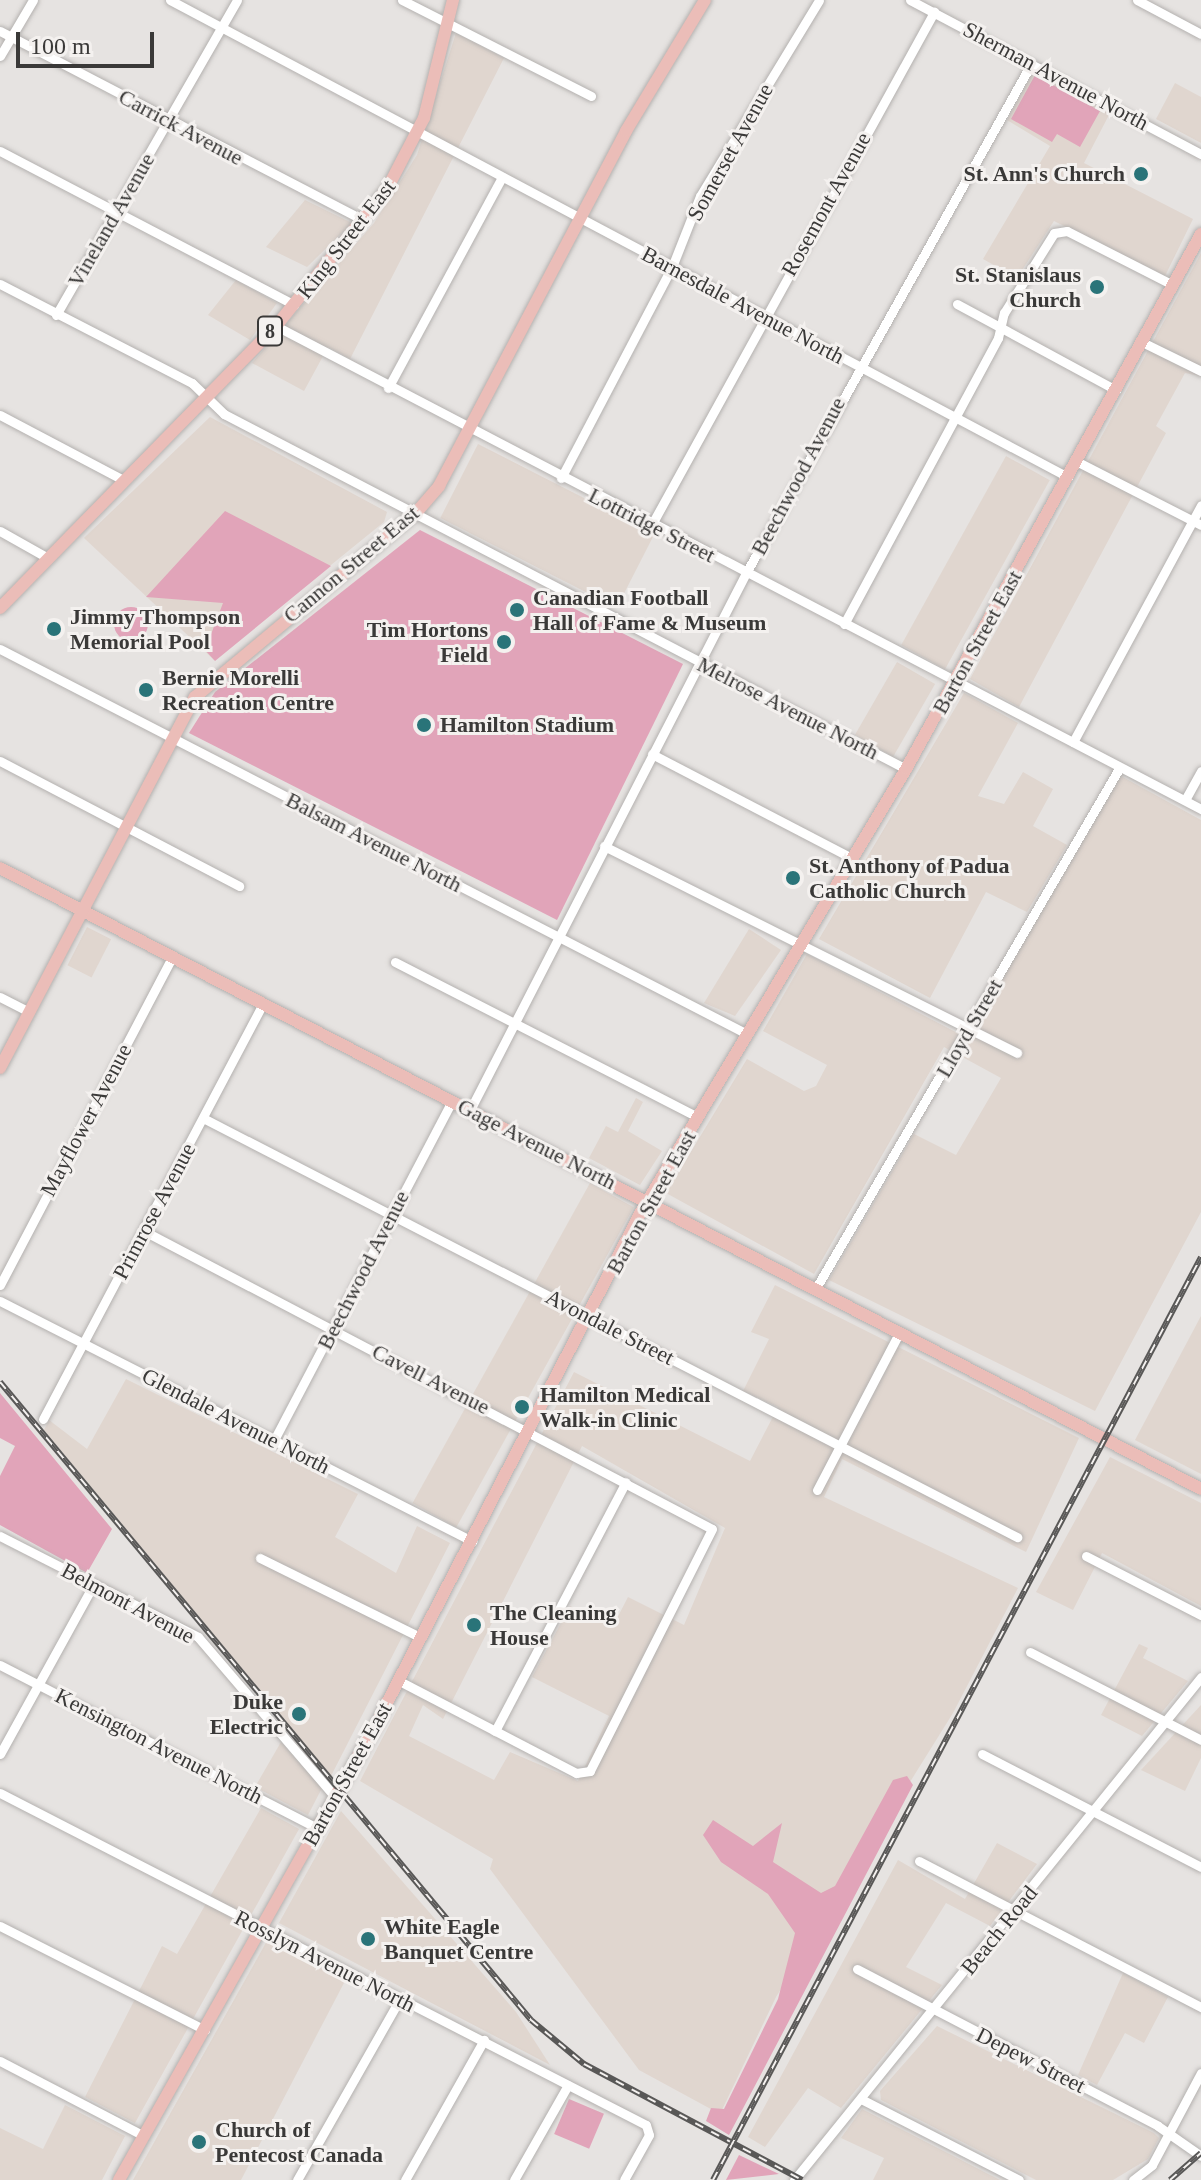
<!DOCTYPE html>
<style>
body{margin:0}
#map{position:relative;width:1201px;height:2180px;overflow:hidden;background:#e6e3e1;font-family:Georgia,serif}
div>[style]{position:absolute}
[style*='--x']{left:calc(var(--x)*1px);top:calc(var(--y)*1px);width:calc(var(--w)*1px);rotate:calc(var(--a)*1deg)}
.built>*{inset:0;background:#e0d6cf;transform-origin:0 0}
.green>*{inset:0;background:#e1a4b9;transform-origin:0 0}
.round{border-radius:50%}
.roads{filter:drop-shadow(0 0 2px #b4b1af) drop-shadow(0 0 2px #b4b1af)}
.minor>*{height:9px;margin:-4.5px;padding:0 4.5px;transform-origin:4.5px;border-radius:4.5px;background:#fff}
.major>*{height:12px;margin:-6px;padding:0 6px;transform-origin:6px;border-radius:6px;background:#ebbdb8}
.rail>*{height:6px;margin-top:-3px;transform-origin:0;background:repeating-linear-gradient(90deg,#f4f1ef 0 9px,#595857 0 18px);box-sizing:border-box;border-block:2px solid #595857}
.dots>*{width:22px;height:22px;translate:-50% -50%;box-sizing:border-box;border:4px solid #f4f1ef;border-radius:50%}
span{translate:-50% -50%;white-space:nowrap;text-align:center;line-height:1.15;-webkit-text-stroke:6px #f4f1ef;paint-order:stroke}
.shield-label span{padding:2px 6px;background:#f4f1ef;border:2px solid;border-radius:6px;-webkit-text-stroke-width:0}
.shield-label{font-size:20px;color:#3a3938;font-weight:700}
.street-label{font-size:22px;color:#3a3938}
.poi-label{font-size:22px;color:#3a3938;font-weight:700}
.right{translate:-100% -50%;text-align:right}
.left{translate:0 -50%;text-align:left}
.scale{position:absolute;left:16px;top:32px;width:138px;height:36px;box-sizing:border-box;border:4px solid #3a3938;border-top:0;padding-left:10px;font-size:24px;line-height:28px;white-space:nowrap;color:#3a3938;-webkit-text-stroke:6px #f4f1ef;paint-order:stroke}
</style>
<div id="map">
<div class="built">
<i style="clip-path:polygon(456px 33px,504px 58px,350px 359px,328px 347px,304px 391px,252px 363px,374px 223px,417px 155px)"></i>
<i style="clip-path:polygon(1033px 73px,1110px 113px,1084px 163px,1193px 219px,1165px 276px,1054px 221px,1017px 278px,983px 259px,1050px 146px,1007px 120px)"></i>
<i style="clip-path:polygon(1175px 83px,1201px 97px,1201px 143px,1156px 119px)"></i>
<i style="clip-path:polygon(305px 200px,352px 223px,307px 267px,266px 247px)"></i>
<i style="clip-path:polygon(1201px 253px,1201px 376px,1185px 373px,1156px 426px,1166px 433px,1019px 707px,970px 679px)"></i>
<i style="clip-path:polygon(236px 280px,277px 303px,250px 340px,208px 315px)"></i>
<i style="clip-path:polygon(210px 417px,387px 512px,384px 522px,214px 660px,84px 538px)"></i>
<i style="left:478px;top:444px;width:198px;height:83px;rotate:27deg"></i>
<i style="left:1006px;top:456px;width:50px;height:216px;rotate:29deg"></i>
<i style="left:897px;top:662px;width:44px;height:84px;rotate:30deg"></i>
<i style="clip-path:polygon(964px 693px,1018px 723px,978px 796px,1004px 804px,1023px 772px,1053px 789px,1033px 826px,1067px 845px,1027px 912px,986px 892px,930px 998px,819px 939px)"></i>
<i style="clip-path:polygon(1121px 776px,1201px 820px,1201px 1212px,1095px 1411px,829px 1280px,914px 1134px,956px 1155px,1001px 1078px,944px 1047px,814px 1274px,666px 1193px,747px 1059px,804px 1091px,816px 1086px,827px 1065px,763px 1031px,807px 954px,967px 1038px)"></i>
<i style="left:87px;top:927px;width:27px;height:43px;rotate:27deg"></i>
<i style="clip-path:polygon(749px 929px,781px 950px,735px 1016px,704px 1003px)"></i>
<i style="clip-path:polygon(636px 1098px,643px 1102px,628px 1131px,662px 1151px,640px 1185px,589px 1158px,606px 1126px,618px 1132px)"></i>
<i style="left:590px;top:1183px;width:50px;height:366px;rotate:29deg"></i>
<i style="clip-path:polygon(evenodd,775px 1285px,1079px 1438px,1026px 1552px,842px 1459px,824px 1497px,1018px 1588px,953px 1713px,776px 1997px,720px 2114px,639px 2070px,490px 1869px,493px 1859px,360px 1781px,574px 1372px,750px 1461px,778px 1407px,743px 1391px,769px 1339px,751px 1332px,775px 1285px,582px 1446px,725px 1528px,684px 1625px,628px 1597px,613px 1626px,570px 1606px,532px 1677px,609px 1716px,578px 1781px,510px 1752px,494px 1780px,409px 1736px,423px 1705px,443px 1719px,582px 1446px)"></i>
<i style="clip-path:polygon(1201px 1316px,1201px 1474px,1135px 1440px)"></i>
<i style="clip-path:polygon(126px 1379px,358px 1494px,335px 1537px,396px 1573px,417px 1526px,450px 1543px,331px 1776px,44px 1430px,49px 1420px,87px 1449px)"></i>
<i style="clip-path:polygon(1110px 1457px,1201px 1503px,1201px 1606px,1102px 1553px,1073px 1610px,1036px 1592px)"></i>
<i style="clip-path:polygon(1139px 1644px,1148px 1648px,1143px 1658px,1188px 1681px,1142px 1736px,1101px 1715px)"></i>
<i style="clip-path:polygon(1201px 1705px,1201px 1758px,1185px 1791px,1141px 1770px)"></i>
<i style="clip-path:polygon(281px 1742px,322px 1788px,308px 1815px,255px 1787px)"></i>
<i style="clip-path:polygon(261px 1808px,299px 1829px,135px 2123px,85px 2097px,162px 1946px,177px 1954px)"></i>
<i style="clip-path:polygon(341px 1811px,516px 2012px,550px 2065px,279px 1923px)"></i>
<i style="clip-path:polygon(997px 1843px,1037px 1864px,990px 1926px,946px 1903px,906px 1967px,942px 1985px,841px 2108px,808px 2088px,765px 2147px,748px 2137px,898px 1860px,965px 1899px)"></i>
<i style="clip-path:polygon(268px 1939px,345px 1981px,241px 2180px,133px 2180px)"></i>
<i style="clip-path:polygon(1123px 1973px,1168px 1997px,1144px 2043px,1125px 2033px,1097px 2085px,1078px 2075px)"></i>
<i style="clip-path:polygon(937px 2026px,1154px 2133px,1159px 2138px,1148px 2159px,1113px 2180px,1036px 2180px,881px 2100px,880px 2091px)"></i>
<i style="clip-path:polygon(65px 2105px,125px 2136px,102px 2180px,0 2180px,0 2128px,43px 2149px)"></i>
<i style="clip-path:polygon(862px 2109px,1000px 2180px,873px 2180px,884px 2158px,841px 2138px)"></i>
</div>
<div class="green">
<i style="clip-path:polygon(1035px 75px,1100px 111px,1080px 147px,1057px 134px,1052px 142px,1011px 119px)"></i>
<i style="clip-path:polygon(225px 511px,331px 566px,215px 661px,205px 650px,223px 603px,146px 597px)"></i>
<i style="clip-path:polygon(420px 530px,683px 664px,557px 920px,189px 733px,215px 692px)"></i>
<i class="round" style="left:114px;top:607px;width:34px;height:34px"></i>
<i style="clip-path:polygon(0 1393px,112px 1529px,87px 1573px,0 1525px,0 1476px,15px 1446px,0 1438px)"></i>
<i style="clip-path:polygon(907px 1776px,913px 1785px,729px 2135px,706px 2121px,711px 2108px,724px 2109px,778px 1999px,795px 1933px,768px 1894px,721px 1862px,703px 1835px,713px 1820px,753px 1846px,782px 1823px,773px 1862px,821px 1893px,835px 1886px,893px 1780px)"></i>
<i style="left:569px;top:2099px;width:38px;height:38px;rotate:23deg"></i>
<i style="clip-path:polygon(739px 2155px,779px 2174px,726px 2180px)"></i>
</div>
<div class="roads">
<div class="minor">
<i style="--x:170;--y:0;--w:1017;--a:27.98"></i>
<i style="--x:402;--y:0;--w:212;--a:26.9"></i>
<i style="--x:910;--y:0;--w:329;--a:27.9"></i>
<i style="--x:1137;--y:0;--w:72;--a:28"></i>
<i style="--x:0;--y:31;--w:409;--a:27.5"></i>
<i style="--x:0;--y:56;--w:65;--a:-59.5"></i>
<i style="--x:0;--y:151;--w:332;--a:27.6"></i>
<i style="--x:0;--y:284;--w:216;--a:27.3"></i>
<i style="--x:192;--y:383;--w:45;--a:44.1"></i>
<i style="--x:224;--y:414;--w:769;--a:27.5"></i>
<i style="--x:957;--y:304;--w:181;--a:28.4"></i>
<i style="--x:56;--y:315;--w:363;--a:-60.1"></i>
<i style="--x:276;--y:326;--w:1044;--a:27.57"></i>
<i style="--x:1142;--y:342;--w:66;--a:26.2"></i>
<i style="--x:388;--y:388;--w:240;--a:-61.6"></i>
<i style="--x:0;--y:415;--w:141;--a:27.8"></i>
<i style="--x:1076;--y:461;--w:140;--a:27.1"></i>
<i style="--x:561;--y:478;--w:238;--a:-62.3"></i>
<i style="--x:672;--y:267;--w:76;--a:-68.5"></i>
<i style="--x:700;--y:196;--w:229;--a:-58.7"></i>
<i style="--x:652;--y:524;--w:585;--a:-61.15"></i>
<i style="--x:0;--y:531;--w:55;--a:29.4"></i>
<i style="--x:844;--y:624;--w:325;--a:-61.7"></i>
<i style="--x:998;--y:338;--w:26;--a:-77"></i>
<i style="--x:1004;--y:313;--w:94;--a:-58"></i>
<i style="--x:1054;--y:233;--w:13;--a:-9"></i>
<i style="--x:1067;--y:231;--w:119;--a:27"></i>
<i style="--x:0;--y:649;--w:840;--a:27.27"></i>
<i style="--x:1073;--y:742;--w:269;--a:-61.6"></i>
<i style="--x:652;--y:754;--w:225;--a:27.5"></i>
<i style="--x:0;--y:761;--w:270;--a:27.6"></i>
<i style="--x:1185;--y:800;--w:33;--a:-61"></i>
<i style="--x:604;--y:846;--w:462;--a:26.6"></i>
<i style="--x:395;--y:962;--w:340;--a:27.1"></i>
<i style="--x:0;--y:997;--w:33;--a:27"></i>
<i style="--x:470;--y:1110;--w:604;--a:-62.8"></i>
<i style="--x:746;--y:573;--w:583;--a:-60.75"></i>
<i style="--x:203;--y:1118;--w:916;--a:27.24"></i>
<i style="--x:144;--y:1231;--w:641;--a:27.68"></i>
<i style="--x:712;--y:1529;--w:271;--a:116.8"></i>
<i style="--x:590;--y:1771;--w:14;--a:172"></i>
<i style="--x:576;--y:1773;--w:199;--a:-152.5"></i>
<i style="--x:0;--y:1285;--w:372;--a:-62.3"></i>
<i style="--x:816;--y:1288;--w:603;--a:-59.74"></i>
<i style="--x:0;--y:1301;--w:530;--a:26.95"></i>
<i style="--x:43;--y:1419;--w:471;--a:-62.1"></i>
<i style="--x:274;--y:1440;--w:383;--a:-62.3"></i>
<i style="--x:817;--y:1490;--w:177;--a:-62.4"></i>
<i style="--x:0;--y:1536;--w:222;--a:27"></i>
<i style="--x:198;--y:1637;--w:211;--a:49.4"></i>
<i style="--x:1086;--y:1556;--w:129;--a:27.2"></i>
<i style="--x:260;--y:1558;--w:178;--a:26.3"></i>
<i style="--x:1030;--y:1652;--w:192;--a:27.2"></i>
<i style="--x:0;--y:1665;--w:356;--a:27.2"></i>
<i style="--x:495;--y:1731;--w:281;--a:-62.3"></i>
<i style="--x:0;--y:1754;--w:194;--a:-61.1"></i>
<i style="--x:982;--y:1754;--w:246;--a:27.3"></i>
<i style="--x:0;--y:1793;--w:726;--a:27.2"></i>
<i style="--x:646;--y:2125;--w:10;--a:73"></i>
<i style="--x:649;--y:2135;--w:51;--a:119.1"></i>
<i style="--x:919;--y:1861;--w:318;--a:27.4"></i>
<i style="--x:0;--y:1926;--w:230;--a:26.9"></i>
<i style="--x:857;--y:1969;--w:339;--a:27.5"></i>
<i style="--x:1158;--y:2126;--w:52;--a:34.9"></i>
<i style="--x:0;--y:2061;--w:162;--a:27.5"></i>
<i style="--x:863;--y:2100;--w:175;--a:27.1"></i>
<i style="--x:297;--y:2180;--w:208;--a:-60.4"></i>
<i style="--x:405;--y:2180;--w:161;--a:-60.6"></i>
<i style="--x:514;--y:2180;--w:109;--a:-60.4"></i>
<i style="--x:794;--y:2180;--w:647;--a:-51.02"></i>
<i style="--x:1133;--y:2180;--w:24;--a:-38"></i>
<i style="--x:1152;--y:2165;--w:104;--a:-62"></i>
</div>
<div class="major">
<i style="--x:0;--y:608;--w:395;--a:-45.6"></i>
<i style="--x:276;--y:326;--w:176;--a:-51"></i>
<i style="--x:387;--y:189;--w:80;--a:-62.5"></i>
<i style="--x:424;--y:118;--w:122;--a:-76.2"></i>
<i style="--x:0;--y:868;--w:1352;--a:27.34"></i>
<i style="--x:0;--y:1068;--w:419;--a:-62.3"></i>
<i style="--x:195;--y:697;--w:286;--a:-39.8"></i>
<i style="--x:415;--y:514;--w:37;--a:-49"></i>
<i style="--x:439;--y:486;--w:401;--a:-62.2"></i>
<i style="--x:626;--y:131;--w:153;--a:-58.9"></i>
<i style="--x:119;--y:2180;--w:521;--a:-60.58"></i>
<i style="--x:375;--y:1726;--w:579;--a:-62.64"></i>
<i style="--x:641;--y:1212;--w:516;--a:-59.11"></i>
<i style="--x:906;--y:769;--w:611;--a:-61.13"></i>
</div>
</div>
<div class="rail">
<i style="--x:0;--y:1382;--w:830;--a:50.23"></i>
<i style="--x:531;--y:2020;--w:69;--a:39.7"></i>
<i style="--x:584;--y:2064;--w:247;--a:28"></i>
<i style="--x:713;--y:2180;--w:1044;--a:-62.13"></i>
<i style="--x:1170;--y:2180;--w:41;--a:-41.1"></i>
</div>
<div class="dots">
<i style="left:1141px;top:174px;background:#2a7479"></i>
<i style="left:1097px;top:287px;background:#2a7479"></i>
<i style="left:517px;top:610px;background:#2a7479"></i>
<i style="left:54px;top:629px;background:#2a7479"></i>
<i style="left:504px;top:642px;background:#2a7479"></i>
<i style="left:146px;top:690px;background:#2a7479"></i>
<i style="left:424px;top:725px;background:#2a7479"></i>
<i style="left:793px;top:878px;background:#2a7479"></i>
<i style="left:522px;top:1407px;background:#2a7479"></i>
<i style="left:474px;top:1625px;background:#2a7479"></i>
<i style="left:299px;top:1714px;background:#2a7479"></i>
<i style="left:368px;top:1939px;background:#2a7479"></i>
<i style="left:199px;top:2142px;background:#2a7479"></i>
</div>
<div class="shield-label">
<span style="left:270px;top:331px">8</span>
</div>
<div class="street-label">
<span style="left:1056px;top:76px;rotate:28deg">Sherman Avenue North</span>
<span style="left:181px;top:127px;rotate:28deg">Carrick Avenue</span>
<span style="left:730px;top:152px;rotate:-61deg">Somerset Avenue</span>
<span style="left:826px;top:204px;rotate:-61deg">Rosemont Avenue</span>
<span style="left:111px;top:220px;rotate:-60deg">Vineland Avenue</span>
<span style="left:346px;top:239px;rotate:-52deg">King Street East</span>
<span style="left:743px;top:305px;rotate:28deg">Barnesdale Avenue North</span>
<span style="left:798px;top:476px;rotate:-62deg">Beechwood Avenue</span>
<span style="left:652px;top:525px;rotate:27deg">Lottridge Street</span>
<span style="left:351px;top:564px;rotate:-40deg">Cannon Street East</span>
<span style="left:977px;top:642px;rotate:-61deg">Barton Street East</span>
<span style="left:788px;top:708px;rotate:27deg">Melrose Avenue North</span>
<span style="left:374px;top:842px;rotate:27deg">Balsam Avenue North</span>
<span style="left:969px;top:1028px;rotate:-60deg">Lloyd Street</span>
<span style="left:86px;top:1120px;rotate:-62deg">Mayflower Avenue</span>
<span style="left:537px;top:1144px;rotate:27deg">Gage Avenue North</span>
<span style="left:651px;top:1202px;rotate:-61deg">Barton Street East</span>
<span style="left:154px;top:1211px;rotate:-62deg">Primrose Avenue</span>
<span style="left:363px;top:1270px;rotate:-63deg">Beechwood Avenue</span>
<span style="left:610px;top:1327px;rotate:27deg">Avondale Street</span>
<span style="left:431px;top:1379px;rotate:27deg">Cavell Avenue</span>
<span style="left:236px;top:1421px;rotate:27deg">Glendale Avenue North</span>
<span style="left:128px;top:1603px;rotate:28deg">Belmont Avenue</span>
<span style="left:159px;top:1746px;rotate:27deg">Kensington Avenue North</span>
<span style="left:347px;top:1774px;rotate:-61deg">Barton Street East</span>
<span style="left:999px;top:1930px;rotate:-51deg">Beach Road</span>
<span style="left:325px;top:1961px;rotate:27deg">Rosslyn Avenue North</span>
<span style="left:1031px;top:2060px;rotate:27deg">Depew Street</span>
</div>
<div class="poi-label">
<span class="right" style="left:1125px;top:174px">St. Ann's Church</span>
<span class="right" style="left:1081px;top:287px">St. Stanislaus<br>Church</span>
<span class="left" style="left:533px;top:610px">Canadian Football<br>Hall of Fame &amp; Museum</span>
<span class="left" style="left:70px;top:629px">Jimmy Thompson<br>Memorial Pool</span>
<span class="right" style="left:488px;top:642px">Tim Hortons<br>Field</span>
<span class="left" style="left:162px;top:690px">Bernie Morelli<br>Recreation Centre</span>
<span class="left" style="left:440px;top:725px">Hamilton Stadium</span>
<span class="left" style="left:809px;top:878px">St. Anthony of Padua<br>Catholic Church</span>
<span class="left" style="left:540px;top:1407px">Hamilton Medical<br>Walk-in Clinic</span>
<span class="left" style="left:490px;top:1625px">The Cleaning<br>House</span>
<span class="right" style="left:283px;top:1714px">Duke<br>Electric</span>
<span class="left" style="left:384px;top:1939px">White Eagle<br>Banquet Centre</span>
<span class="left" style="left:215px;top:2142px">Church of<br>Pentecost Canada</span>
</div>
<div class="scale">100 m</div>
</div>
